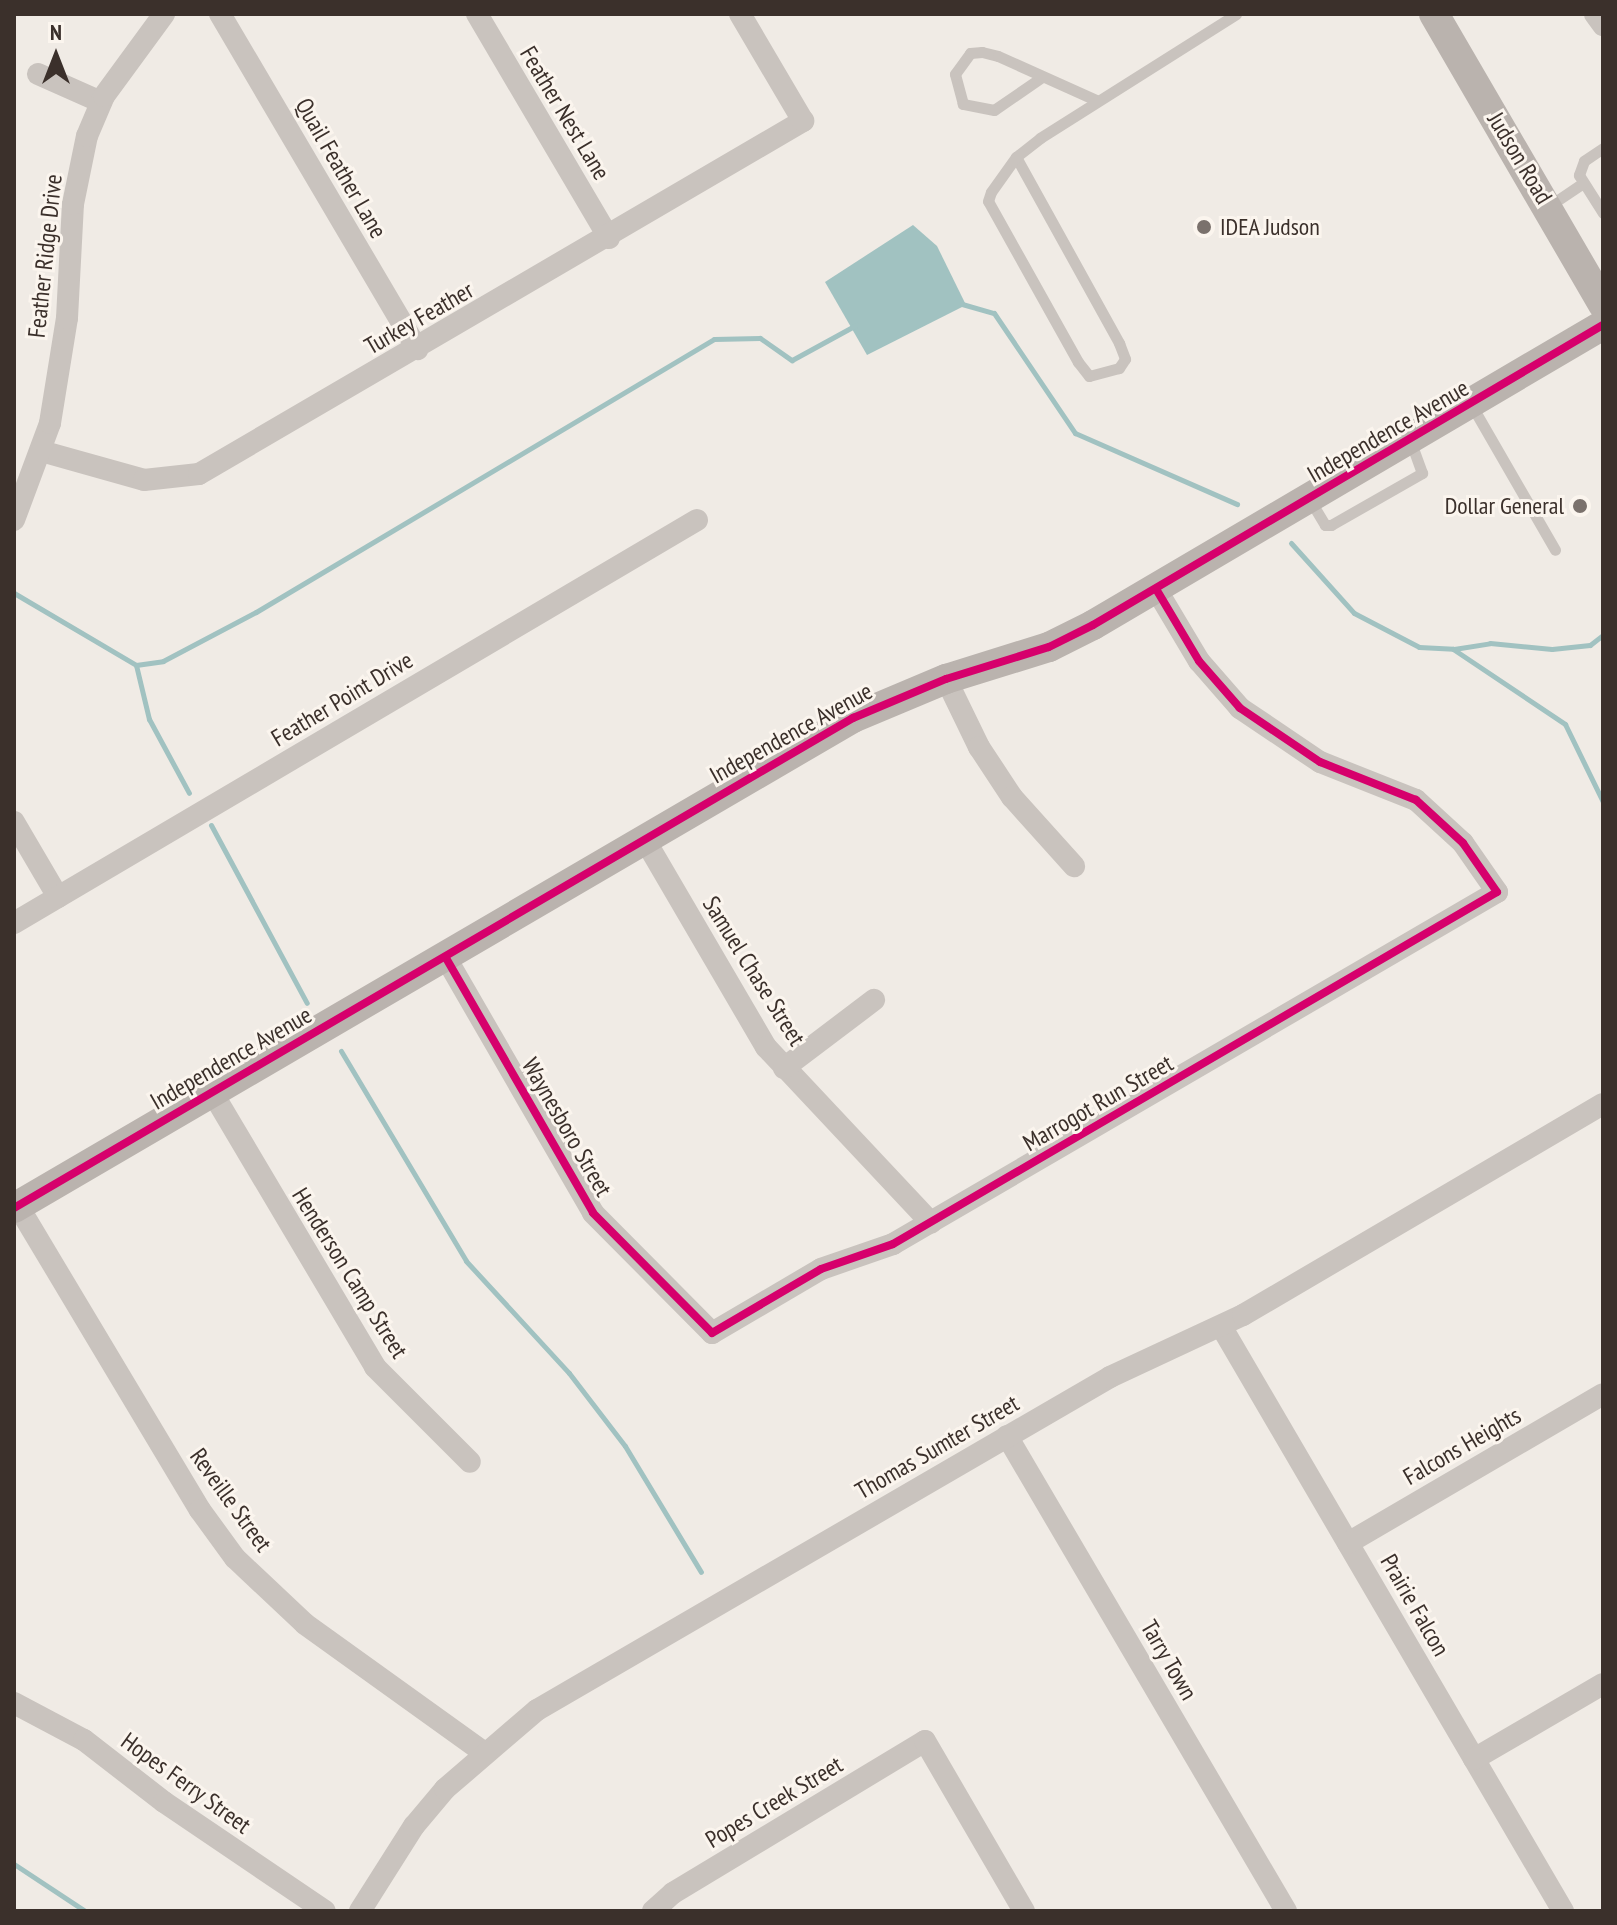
<!DOCTYPE html>
<style>
body{margin:0}
#map{position:relative;width:1617px;height:1925px;overflow:hidden;background:#f0ebe5;font-family:"PT Sans Narrow",sans-serif}
div>[style]{position:absolute}
[style*='--x']{left:calc(var(--x)*1px);top:calc(var(--y)*1px);width:calc(var(--w)*1px);rotate:calc(var(--a)*1deg)}
.water>*{inset:0;background:#a1c2c1}
.stream>*{height:5px;margin:-2.5px;padding:0 2.5px;transform-origin:2.5px;border-radius:2.5px;background:#a1c2c1}
.lane>*{height:11px;margin:-5.5px;padding:0 5.5px;transform-origin:5.5px;border-radius:5.5px;background:#c9c3be}
.street>*{height:22px;margin:-11px;padding:0 11px;transform-origin:11px;border-radius:11px;background:#c9c3be}
.secondary>*{height:30px;margin:-15px;padding:0 15px;transform-origin:15px;border-radius:15px;background:#bab3ae}
.cycleway>*{height:8px;margin:-4px;padding:0 4px;transform-origin:4px;border-radius:4px;background:#d6006c}
.dots>*{width:22px;height:22px;translate:-50% -50%;box-sizing:border-box;border:4px solid #fbf5ee;border-radius:50%}
span{translate:-50% -50%;white-space:nowrap;text-align:center;line-height:1.15;-webkit-text-stroke:6px #fbf5ee;paint-order:stroke}
.street-label{font-size:24px;color:#3b302b}
.poi-label{font-size:24px;color:#3b302b}
.left{translate:0 -50%;text-align:left}
.right{translate:-100% -50%;text-align:right}
.frame{position:absolute;inset:0;border:16px solid #3b302b;pointer-events:none}
.north{position:absolute;left:16px;top:16px;width:80px;height:80px;-webkit-text-stroke:6px #fbf5ee;paint-order:stroke;rotate:0deg;font-size:22px;font-weight:700;line-height:32px;text-align:center;color:#3b302b}
.north::after{content:'';display:block;margin:auto;width:28px;height:36px;background:#3b302b;clip-path:polygon(50% 0,100% 100%,50% 72%,0 100%)}
</style>
<div id="map">
<div class="water">
<i style="clip-path:polygon(913px 225px,937px 246px,966px 305px,867px 355px,825px 282px)"></i>
</div>
<div class="stream">
<i style="--x:962;--y:304;--w:33;--a:16"></i>
<i style="--x:994;--y:313;--w:145;--a:56"></i>
<i style="--x:1075;--y:433;--w:177;--a:23.7"></i>
<i style="--x:1291;--y:543;--w:94;--a:48"></i>
<i style="--x:1354;--y:613;--w:73;--a:27.6"></i>
<i style="--x:1419;--y:647;--w:34;--a:3"></i>
<i style="--x:1453;--y:649;--w:135;--a:33.8"></i>
<i style="--x:1565;--y:724;--w:87;--a:64"></i>
<i style="--x:14;--y:593;--w:142;--a:30.5"></i>
<i style="--x:136;--y:665;--w:27;--a:-8"></i>
<i style="--x:163;--y:661;--w:105;--a:-27.8"></i>
<i style="--x:256;--y:612;--w:533;--a:-30.8"></i>
<i style="--x:714;--y:339;--w:46;--a:-1.2"></i>
<i style="--x:760;--y:338;--w:39;--a:35"></i>
<i style="--x:792;--y:360;--w:73;--a:-28.7"></i>
<i style="--x:1454;--y:649;--w:36;--a:-9"></i>
<i style="--x:1490;--y:643;--w:62;--a:5.5"></i>
<i style="--x:1552;--y:649;--w:38;--a:-6"></i>
<i style="--x:1590;--y:645;--w:16;--a:-38"></i>
<i style="--x:136;--y:665;--w:56;--a:76.5"></i>
<i style="--x:149;--y:719;--w:84;--a:61.6"></i>
<i style="--x:211;--y:825;--w:202;--a:61.7"></i>
<i style="--x:341;--y:1051;--w:244;--a:59.2"></i>
<i style="--x:466;--y:1261;--w:152;--a:47.4"></i>
<i style="--x:569;--y:1373;--w:92;--a:52.5"></i>
<i style="--x:625;--y:1446;--w:147;--a:58.9"></i>
<i style="--x:14;--y:1864;--w:85;--a:33.5"></i>
</div>
<div class="lane">
<i style="--x:1042;--y:77;--w:58;--a:145.5"></i>
<i style="--x:994;--y:110;--w:32;--a:-169"></i>
<i style="--x:963;--y:104;--w:31;--a:-105"></i>
<i style="--x:955;--y:74;--w:26;--a:-54"></i>
<i style="--x:970;--y:53;--w:12;--a:-5"></i>
<i style="--x:982;--y:52;--w:16;--a:14"></i>
<i style="--x:998;--y:56;--w:107;--a:24.2"></i>
<i style="--x:1603;--y:148;--w:23;--a:146"></i>
<i style="--x:1584;--y:161;--w:15;--a:110"></i>
<i style="--x:1579;--y:175;--w:45;--a:57.7"></i>
<i style="--x:1016;--y:157;--w:213;--a:61"></i>
<i style="--x:1119;--y:343;--w:17;--a:69"></i>
<i style="--x:1125;--y:359;--w:11;--a:124"></i>
<i style="--x:1119;--y:368;--w:31;--a:165"></i>
<i style="--x:1089;--y:376;--w:18;--a:-128"></i>
<i style="--x:1078;--y:362;--w:184;--a:-119.2"></i>
<i style="--x:988;--y:201;--w:9;--a:-72"></i>
<i style="--x:991;--y:192;--w:43;--a:-54.5"></i>
<i style="--x:1016;--y:157;--w:31;--a:-38"></i>
<i style="--x:1040;--y:138;--w:232;--a:-32.3"></i>
<i style="--x:1549;--y:206;--w:40;--a:-34"></i>
<i style="--x:1472;--y:406;--w:166;--a:60"></i>
<i style="--x:1310;--y:500;--w:29;--a:59"></i>
<i style="--x:1325;--y:525;--w:6;--a:0"></i>
<i style="--x:1331;--y:525;--w:105;--a:-29.7"></i>
<i style="--x:1422;--y:473;--w:33;--a:-110"></i>
</div>
<div class="street">
<i style="--x:220;--y:14;--w:389;--a:59.5"></i>
<i style="--x:477;--y:14;--w:260;--a:59.5"></i>
<i style="--x:1595;--y:14;--w:14;--a:54"></i>
<i style="--x:38;--y:74;--w:69;--a:24"></i>
<i style="--x:41;--y:451;--w:107;--a:15.7"></i>
<i style="--x:144;--y:480;--w:55;--a:-6.2"></i>
<i style="--x:199;--y:474;--w:700;--a:-30.3"></i>
<i style="--x:803;--y:121;--w:124;--a:-120.5"></i>
<i style="--x:14;--y:520;--w:103;--a:-69.6"></i>
<i style="--x:50;--y:423;--w:106;--a:-80.8"></i>
<i style="--x:67;--y:318;--w:114;--a:-87"></i>
<i style="--x:73;--y:204;--w:69;--a:-78.4"></i>
<i style="--x:87;--y:136;--w:43;--a:-67"></i>
<i style="--x:104;--y:96;--w:102;--a:-53.8"></i>
<i style="--x:946;--y:679;--w:76;--a:64.1"></i>
<i style="--x:979;--y:747;--w:60;--a:56.6"></i>
<i style="--x:1012;--y:797;--w:93;--a:48.1"></i>
<i style="--x:14;--y:822;--w:87;--a:59.6"></i>
<i style="--x:645;--y:840;--w:240;--a:59.7"></i>
<i style="--x:766;--y:1047;--w:241;--a:46.8"></i>
<i style="--x:14;--y:923;--w:793;--a:-30.54"></i>
<i style="--x:446;--y:958;--w:294;--a:60"></i>
<i style="--x:593;--y:1213;--w:169;--a:45.2"></i>
<i style="--x:712;--y:1333;--w:126;--a:-30.4"></i>
<i style="--x:821;--y:1269;--w:76;--a:-19.1"></i>
<i style="--x:893;--y:1244;--w:699;--a:-30.23"></i>
<i style="--x:1497;--y:892;--w:60;--a:-124.8"></i>
<i style="--x:1463;--y:843;--w:64;--a:-137.5"></i>
<i style="--x:1416;--y:800;--w:103;--a:-158.4"></i>
<i style="--x:1320;--y:762;--w:97;--a:-146"></i>
<i style="--x:1240;--y:708;--w:62;--a:-131.1"></i>
<i style="--x:1199;--y:661;--w:84;--a:-120.8"></i>
<i style="--x:784;--y:1068;--w:113;--a:-37.1"></i>
<i style="--x:212;--y:1092;--w:320;--a:59.3"></i>
<i style="--x:375;--y:1367;--w:134;--a:45"></i>
<i style="--x:18;--y:1206;--w:354;--a:59.1"></i>
<i style="--x:200;--y:1510;--w:59;--a:53.9"></i>
<i style="--x:235;--y:1558;--w:96;--a:43.3"></i>
<i style="--x:305;--y:1624;--w:219;--a:35.7"></i>
<i style="--x:1221;--y:1326;--w:678;--a:59.69"></i>
<i style="--x:1007;--y:1436;--w:551;--a:59.57"></i>
<i style="--x:1348;--y:1543;--w:295;--a:-30.3"></i>
<i style="--x:14;--y:1703;--w:79;--a:27.9"></i>
<i style="--x:84;--y:1740;--w:101;--a:37.8"></i>
<i style="--x:164;--y:1802;--w:194;--a:34.1"></i>
<i style="--x:1474;--y:1759;--w:149;--a:-30.2"></i>
<i style="--x:360;--y:1911;--w:101;--a:-57.6"></i>
<i style="--x:414;--y:1826;--w:48;--a:-50"></i>
<i style="--x:445;--y:1789;--w:121;--a:-40.7"></i>
<i style="--x:537;--y:1710;--w:663;--a:-30.16"></i>
<i style="--x:1110;--y:1377;--w:147;--a:-25"></i>
<i style="--x:1243;--y:1315;--w:417;--a:-30.4"></i>
<i style="--x:653;--y:1911;--w:27;--a:-42"></i>
<i style="--x:673;--y:1893;--w:294;--a:-31.1"></i>
<i style="--x:925;--y:1741;--w:197;--a:59.8"></i>
</div>
<div class="secondary">
<i style="--x:1434;--y:14;--w:336;--a:59.8"></i>
<i style="--x:14;--y:1208;--w:972;--a:-30.29"></i>
<i style="--x:853;--y:718;--w:101;--a:-22.8"></i>
<i style="--x:946;--y:679;--w:108;--a:-17.3"></i>
<i style="--x:1049;--y:647;--w:49;--a:-26.6"></i>
<i style="--x:1093;--y:625;--w:592;--a:-30.47"></i>
</div>
<div class="cycleway">
<i style="--x:446;--y:958;--w:294;--a:60"></i>
<i style="--x:593;--y:1213;--w:169;--a:45.2"></i>
<i style="--x:712;--y:1333;--w:126;--a:-30.4"></i>
<i style="--x:821;--y:1269;--w:76;--a:-19.1"></i>
<i style="--x:893;--y:1244;--w:699;--a:-30.23"></i>
<i style="--x:1497;--y:892;--w:60;--a:-124.8"></i>
<i style="--x:1463;--y:843;--w:64;--a:-137.5"></i>
<i style="--x:1416;--y:800;--w:103;--a:-158.4"></i>
<i style="--x:1320;--y:762;--w:97;--a:-146"></i>
<i style="--x:1240;--y:708;--w:62;--a:-131.1"></i>
<i style="--x:1199;--y:661;--w:84;--a:-120.8"></i>
<i style="--x:14;--y:1208;--w:972;--a:-30.29"></i>
<i style="--x:853;--y:718;--w:101;--a:-22.8"></i>
<i style="--x:946;--y:679;--w:108;--a:-17.3"></i>
<i style="--x:1049;--y:647;--w:49;--a:-26.6"></i>
<i style="--x:1093;--y:625;--w:592;--a:-30.47"></i>
</div>
<div class="dots">
<i style="left:1204px;top:227px;background:#7a716c"></i>
<i style="left:1580px;top:506px;background:#7a716c"></i>
</div>
<div class="street-label">
<span style="left:565px;top:113px;rotate:59deg">Feather Nest Lane</span>
<span style="left:1520px;top:158px;rotate:59deg">Judson Road</span>
<span style="left:341px;top:168px;rotate:60deg">Quail Feather Lane</span>
<span style="left:45px;top:256px;rotate:-84deg">Feather Ridge Drive</span>
<span style="left:419px;top:318px;rotate:-30deg">Turkey Feather</span>
<span style="left:1388px;top:431px;rotate:-30deg">Independence Avenue</span>
<span style="left:342px;top:699px;rotate:-31deg">Feather Point Drive</span>
<span style="left:791px;top:733px;rotate:-29deg">Independence Avenue</span>
<span style="left:754px;top:971px;rotate:58deg">Samuel Chase Street</span>
<span style="left:231px;top:1058px;rotate:-30deg">Independence Avenue</span>
<span style="left:1098px;top:1103px;rotate:-30deg">Marrogot Run Street</span>
<span style="left:567px;top:1127px;rotate:60deg">Waynesboro Street</span>
<span style="left:350px;top:1273px;rotate:58deg">Henderson Camp Street</span>
<span style="left:1462px;top:1446px;rotate:-30deg">Falcons Heights</span>
<span style="left:937px;top:1447px;rotate:-30deg">Thomas Sumter Street</span>
<span style="left:231px;top:1500px;rotate:54deg">Reveille Street</span>
<span style="left:1415px;top:1605px;rotate:60deg">Prairie Falcon</span>
<span style="left:1169px;top:1660px;rotate:60deg">Tarry Town</span>
<span style="left:186px;top:1783px;rotate:36deg">Hopes Ferry Street</span>
<span style="left:774px;top:1802px;rotate:-31deg">Popes Creek Street</span>
</div>
<div class="poi-label">
<span class="left" style="left:1220px;top:227px">IDEA Judson</span>
<span class="right" style="left:1564px;top:506px">Dollar General</span>
</div>
<div class="frame"></div>
<div class="north">N</div>
</div>
